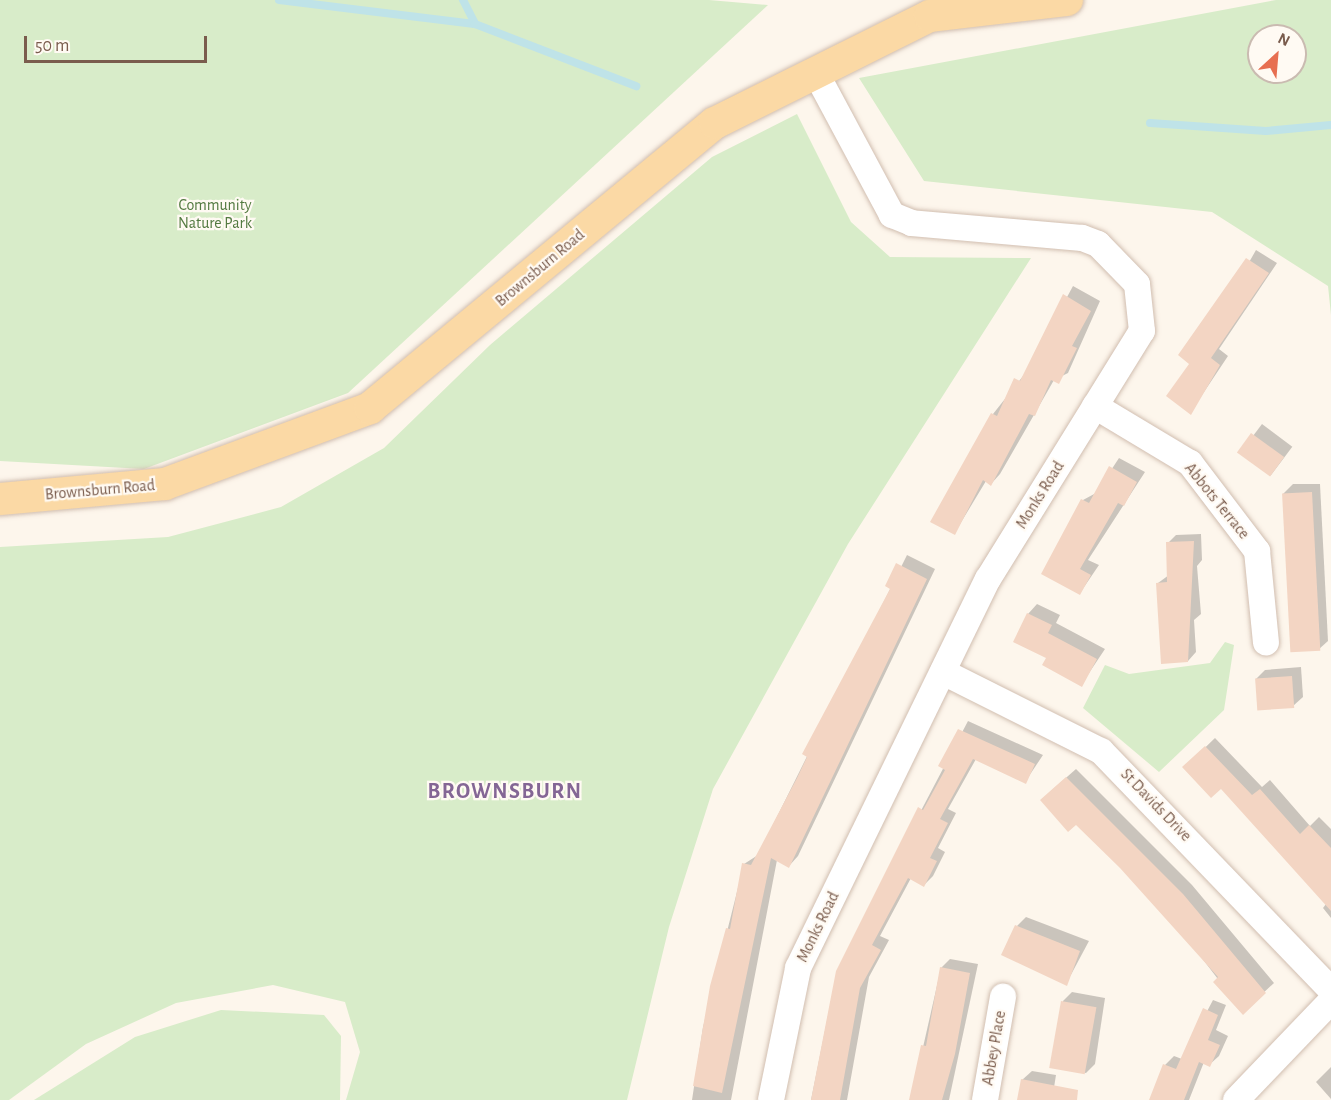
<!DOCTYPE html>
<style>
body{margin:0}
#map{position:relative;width:1331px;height:1100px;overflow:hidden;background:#fdf6ec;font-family:"Alegreya Sans",sans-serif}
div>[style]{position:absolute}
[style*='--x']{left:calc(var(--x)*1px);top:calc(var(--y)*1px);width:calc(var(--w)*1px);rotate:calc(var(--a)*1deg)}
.green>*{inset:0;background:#d8ecc9}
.shadow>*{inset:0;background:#0003;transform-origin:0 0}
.stream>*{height:8px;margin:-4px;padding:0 4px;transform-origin:4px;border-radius:4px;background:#bfe3e8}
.building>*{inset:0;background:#f3d5c3;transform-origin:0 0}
.roads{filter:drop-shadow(0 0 2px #d1beb0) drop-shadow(0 0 2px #d1beb0)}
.minor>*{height:26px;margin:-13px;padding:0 13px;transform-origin:13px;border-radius:13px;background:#fff}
.major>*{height:32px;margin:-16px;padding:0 16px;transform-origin:16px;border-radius:16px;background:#fbd9a5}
span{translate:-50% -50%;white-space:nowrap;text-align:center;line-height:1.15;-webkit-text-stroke:4.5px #fffaf3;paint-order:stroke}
.park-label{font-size:16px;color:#537a41}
.street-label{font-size:16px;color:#7a5c4d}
.district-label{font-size:22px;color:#846695;font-weight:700;letter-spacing:1.5px}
.north{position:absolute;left:1247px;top:24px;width:60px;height:60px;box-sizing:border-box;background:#fffaf3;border:2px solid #cabbb1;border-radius:50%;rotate:26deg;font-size:16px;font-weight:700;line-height:24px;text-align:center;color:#7a5c4d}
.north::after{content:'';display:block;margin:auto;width:21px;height:27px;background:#e76f51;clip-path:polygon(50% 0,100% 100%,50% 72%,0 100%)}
.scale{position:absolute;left:24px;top:36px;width:183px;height:27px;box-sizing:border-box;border:3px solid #7a5c4d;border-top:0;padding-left:8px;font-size:18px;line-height:21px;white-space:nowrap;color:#7a5c4d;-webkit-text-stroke:4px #fffaf3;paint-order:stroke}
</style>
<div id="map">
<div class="green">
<i style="clip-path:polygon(0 0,709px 0,768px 5px,348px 393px,144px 469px,0 461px)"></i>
<i style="clip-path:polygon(evenodd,1276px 0,1331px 0,1331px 315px,1328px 286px,1212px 212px,924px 181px,859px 78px,1276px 0,1259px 36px,1295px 36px,1295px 72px,1259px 72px,1259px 36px)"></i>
<i style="clip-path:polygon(797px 114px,851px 222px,890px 257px,1031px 258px,848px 544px,713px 789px,669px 927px,627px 1100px,346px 1100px,360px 1052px,345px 1002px,273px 985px,176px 1003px,86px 1044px,9px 1100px,0 1100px,0 547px,168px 537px,281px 507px,384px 448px,490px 345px,712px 157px)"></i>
<i style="clip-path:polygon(1225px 642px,1234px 645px,1224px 710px,1159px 772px,1083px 708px,1105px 665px,1129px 674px,1210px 663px)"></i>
<i style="clip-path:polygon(221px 1010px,324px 1015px,341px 1036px,340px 1100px,34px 1100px,135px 1037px)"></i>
</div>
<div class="shadow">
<i style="clip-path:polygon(1256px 250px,1277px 263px,1219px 349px,1228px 356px,1190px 413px,1191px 364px)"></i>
<i style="clip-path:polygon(1073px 286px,1100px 301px,1068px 373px,1054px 380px,1000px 474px,991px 484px,986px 481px,954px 534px,993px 414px,1027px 371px)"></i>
<i style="left:1262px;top:424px;width:38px;height:36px;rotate:37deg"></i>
<i style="clip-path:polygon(1119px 458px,1145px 472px,1088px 560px,1099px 565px,1080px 593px,1043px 573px,1083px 500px,1096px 493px)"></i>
<i style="clip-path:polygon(1293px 484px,1320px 484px,1328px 641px,1318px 650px,1283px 494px)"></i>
<i style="clip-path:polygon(1201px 534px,1202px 560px,1197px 566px,1201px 614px,1194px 620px,1196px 652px,1188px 661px,1158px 583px,1169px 575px,1168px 543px,1176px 535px)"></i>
<i style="clip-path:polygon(907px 555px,935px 569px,798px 856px,789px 866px,777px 860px,731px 1100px,692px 1100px,703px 1027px,744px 864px,758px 855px)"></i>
<i style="clip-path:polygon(1037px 604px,1060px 615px,1056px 623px,1105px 649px,1081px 685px,1028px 614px)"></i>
<i style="clip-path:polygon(1301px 667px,1303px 697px,1293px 706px,1256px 679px,1265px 670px)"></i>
<i style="clip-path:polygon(968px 721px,1043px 755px,1025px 782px,976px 759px,948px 809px,956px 813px,938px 848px,945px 852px,933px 876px,924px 885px,911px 878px,880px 936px,889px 940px,869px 977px,847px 1100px,811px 1100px,837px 971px)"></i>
<i style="clip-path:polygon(1215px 738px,1262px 787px,1270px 780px,1310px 826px,1319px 817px,1331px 829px,1331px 918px,1323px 908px,1326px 904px,1221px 787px,1184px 768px)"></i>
<i style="clip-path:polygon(1076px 769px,1192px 885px,1274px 983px,1243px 1012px,1179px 928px,1051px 791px)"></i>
<i style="clip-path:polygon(1026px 917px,1089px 941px,1066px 984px,1017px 926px)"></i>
<i style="clip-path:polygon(950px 959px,978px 964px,949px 1100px,911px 1100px,941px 968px)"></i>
<i style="clip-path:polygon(1072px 992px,1105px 998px,1095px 1064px,1086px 1073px,1055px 1067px,1063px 1001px)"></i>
<i style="clip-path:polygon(1213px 1000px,1226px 1005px,1216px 1030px,1228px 1036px,1219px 1056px,1209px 1065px,1204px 1062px,1189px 1100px,1151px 1100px,1165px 1065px,1174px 1056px,1182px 1059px)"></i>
<i style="clip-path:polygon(1331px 1067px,1331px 1099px,1316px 1082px)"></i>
<i style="clip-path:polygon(1032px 1071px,1056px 1075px,1052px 1100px,1018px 1100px,1022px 1080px)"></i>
</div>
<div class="stream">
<i style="--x:279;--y:0;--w:197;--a:7"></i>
<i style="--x:463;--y:0;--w:27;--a:63"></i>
<i style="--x:475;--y:24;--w:173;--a:21.1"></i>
<i style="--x:1150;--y:123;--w:116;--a:3.9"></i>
<i style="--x:1266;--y:131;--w:65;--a:-5.3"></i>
</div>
<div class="building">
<i style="clip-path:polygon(1246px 258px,1269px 273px,1211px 358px,1220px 365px,1191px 415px,1166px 396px,1189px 364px,1178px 355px)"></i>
<i style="clip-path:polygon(1063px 294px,1091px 311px,1072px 346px,1077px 348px,1059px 384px,1051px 380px,1035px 416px,1029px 414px,991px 486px,983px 480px,955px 535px,930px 522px,991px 413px,997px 416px,1014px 378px,1020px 381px)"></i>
<i style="left:1251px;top:433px;width:41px;height:24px;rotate:36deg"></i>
<i style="clip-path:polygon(1109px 466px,1137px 482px,1124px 506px,1118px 503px,1080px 569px,1091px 575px,1080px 595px,1041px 574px,1081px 499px,1089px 503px)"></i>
<i style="left:1312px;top:492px;width:159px;height:30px;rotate:87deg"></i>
<i style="clip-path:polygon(1194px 541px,1188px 662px,1161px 664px,1156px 583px,1167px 582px,1166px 542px)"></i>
<i style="clip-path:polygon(896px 563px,927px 579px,789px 868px,771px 858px,722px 1093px,693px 1086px,710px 986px,726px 928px,730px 929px,742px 863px,751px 865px,797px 778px,807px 757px,802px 754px,890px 589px,885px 586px)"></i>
<i style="clip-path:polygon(1027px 613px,1052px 625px,1048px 633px,1097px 659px,1082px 687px,1042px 665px,1046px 658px,1013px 642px)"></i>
<i style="left:1292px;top:676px;width:32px;height:37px;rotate:86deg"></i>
<i style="clip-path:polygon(958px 729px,1035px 764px,1026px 784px,973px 759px,940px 819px,948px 823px,930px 858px,937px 861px,924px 887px,908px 878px,872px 945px,881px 950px,860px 988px,840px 1100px,811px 1100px,836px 971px,918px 807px,923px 810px,945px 770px,938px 766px)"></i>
<i style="clip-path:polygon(1205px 746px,1252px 795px,1260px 789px,1300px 834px,1309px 825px,1331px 848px,1331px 911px,1221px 789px,1211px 798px,1182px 767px)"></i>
<i style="clip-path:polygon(1066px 777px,1183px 894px,1266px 993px,1243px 1015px,1213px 982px,1218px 977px,1120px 868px,1076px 825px,1068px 832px,1040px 800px)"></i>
<i style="clip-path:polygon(1015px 925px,1080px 951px,1067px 986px,1001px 955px)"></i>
<i style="clip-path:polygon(940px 967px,970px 973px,955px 1054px,942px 1100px,909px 1100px,921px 1045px,926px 1046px)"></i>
<i style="left:1061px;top:1001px;width:36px;height:68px;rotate:10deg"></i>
<i style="clip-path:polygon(1203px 1008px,1218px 1015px,1208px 1040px,1220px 1045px,1210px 1067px,1199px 1062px,1184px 1100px,1149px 1100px,1163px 1064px,1176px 1069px)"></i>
<i style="clip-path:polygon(1021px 1079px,1078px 1090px,1077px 1100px,1017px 1100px)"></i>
</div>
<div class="roads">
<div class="minor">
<i style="--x:1095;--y:406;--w:111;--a:31"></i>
<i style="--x:1190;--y:463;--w:111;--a:52.7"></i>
<i style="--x:1257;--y:551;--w:92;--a:84.4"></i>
<i style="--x:943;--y:672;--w:177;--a:26.6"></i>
<i style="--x:1101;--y:751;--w:332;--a:46.1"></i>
<i style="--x:771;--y:1100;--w:135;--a:-78.4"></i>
<i style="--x:798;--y:968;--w:433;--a:-64"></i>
<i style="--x:988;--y:579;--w:292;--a:-58.2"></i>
<i style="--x:1142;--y:331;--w:47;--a:-96.1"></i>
<i style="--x:1137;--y:284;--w:56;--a:-134.3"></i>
<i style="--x:1098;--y:244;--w:17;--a:-159"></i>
<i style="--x:1082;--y:238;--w:171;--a:-175"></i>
<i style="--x:912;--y:223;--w:22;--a:-158"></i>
<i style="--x:892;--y:215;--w:161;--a:-118.2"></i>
<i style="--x:985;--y:1100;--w:105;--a:-80.1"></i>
<i style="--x:1236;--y:1100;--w:137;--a:-46.2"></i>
</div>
<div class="major">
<i style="--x:0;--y:499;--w:166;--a:-5.2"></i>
<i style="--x:165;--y:484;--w:219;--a:-20.3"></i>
<i style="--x:370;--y:408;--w:447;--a:-39.6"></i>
<i style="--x:715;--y:123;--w:240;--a:-26.5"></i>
<i style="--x:930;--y:16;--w:138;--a:-6.7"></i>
</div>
</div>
<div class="park-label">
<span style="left:215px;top:214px">Community<br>Nature Park</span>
</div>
<div class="street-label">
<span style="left:540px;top:268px;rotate:-40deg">Brownsburn Road</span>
<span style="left:100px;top:490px;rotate:-5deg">Brownsburn Road</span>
<span style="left:1040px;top:495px;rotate:-58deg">Monks Road</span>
<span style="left:1217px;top:501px;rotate:51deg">Abbots Terrace</span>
<span style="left:1156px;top:805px;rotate:46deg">St Davids Drive</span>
<span style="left:818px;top:927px;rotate:-64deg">Monks Road</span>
<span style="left:994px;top:1048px;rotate:-80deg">Abbey Place</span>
</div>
<div class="district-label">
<span style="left:505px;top:792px">BROWNSBURN</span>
</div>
<div class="north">N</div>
<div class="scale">50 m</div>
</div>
